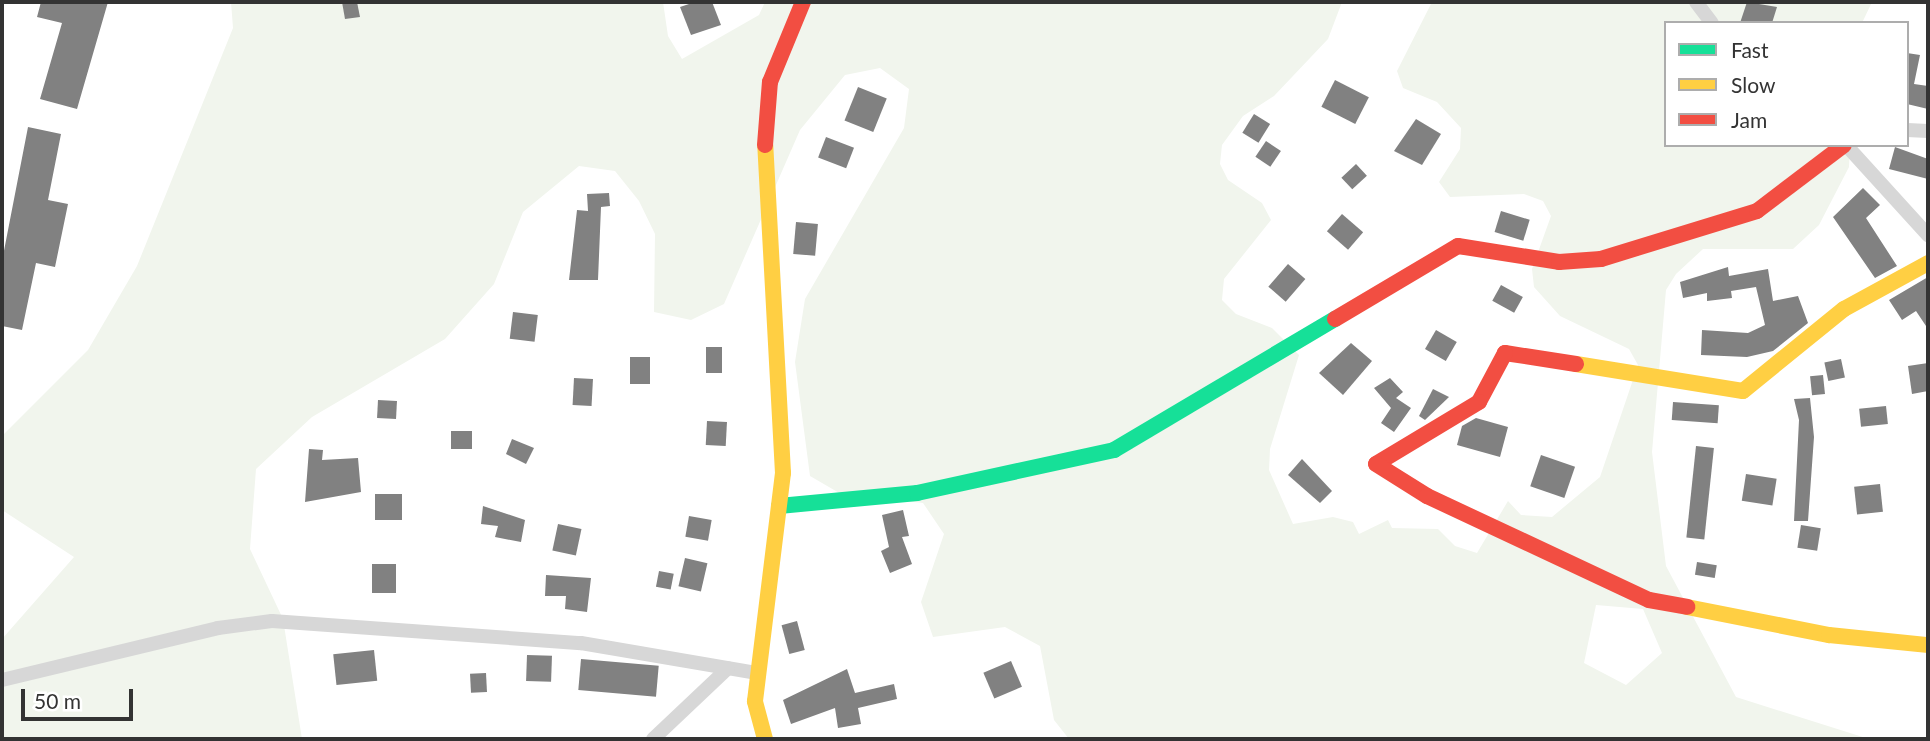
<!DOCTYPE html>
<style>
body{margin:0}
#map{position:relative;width:1930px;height:741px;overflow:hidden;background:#fff;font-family:Lato,sans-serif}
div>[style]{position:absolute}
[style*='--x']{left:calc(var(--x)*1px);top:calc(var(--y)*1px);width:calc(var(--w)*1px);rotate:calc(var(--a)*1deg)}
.green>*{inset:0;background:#f1f5ed}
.building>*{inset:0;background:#818181;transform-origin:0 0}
.street>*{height:14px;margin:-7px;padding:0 7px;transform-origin:7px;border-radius:7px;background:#d7d7d7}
.fast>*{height:16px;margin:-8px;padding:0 8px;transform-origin:8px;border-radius:8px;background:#16e098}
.slow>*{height:16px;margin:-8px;padding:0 8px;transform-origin:8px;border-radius:8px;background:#ffcf43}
.jam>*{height:16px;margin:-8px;padding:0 8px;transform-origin:8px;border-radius:8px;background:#f24e42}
span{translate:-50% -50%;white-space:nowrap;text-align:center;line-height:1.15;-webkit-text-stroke:7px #fff;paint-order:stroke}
.frame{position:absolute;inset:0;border:4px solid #333;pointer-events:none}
.legend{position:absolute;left:1664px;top:21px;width:245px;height:126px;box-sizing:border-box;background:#fff;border:2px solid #adadad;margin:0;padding:9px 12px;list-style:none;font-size:21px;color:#333}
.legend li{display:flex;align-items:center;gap:14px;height:35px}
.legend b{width:35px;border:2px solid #adadad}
.scale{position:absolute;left:21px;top:689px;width:112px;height:32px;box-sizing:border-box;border:4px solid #333;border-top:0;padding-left:9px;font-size:21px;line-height:24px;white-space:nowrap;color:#333;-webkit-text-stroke:5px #fff;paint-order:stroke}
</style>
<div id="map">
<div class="green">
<i style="clip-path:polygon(evenodd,231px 2px,663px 2px,668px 36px,682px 59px,759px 15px,765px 2px,1342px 2px,1328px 39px,1274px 96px,1243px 116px,1222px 145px,1220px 164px,1228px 180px,1262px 203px,1271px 220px,1224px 279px,1222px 300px,1236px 314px,1272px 328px,1299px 355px,1270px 449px,1269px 470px,1293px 524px,1333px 517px,1353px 522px,1359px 534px,1388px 520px,1392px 528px,1438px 529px,1455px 546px,1477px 553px,1508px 501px,1521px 515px,1552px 517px,1600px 477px,1638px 365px,1629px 349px,1560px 316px,1534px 287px,1532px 269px,1551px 216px,1543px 201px,1524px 194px,1450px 197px,1439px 182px,1460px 149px,1461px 128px,1437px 102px,1403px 88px,1397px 71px,1432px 2px,1872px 2px,1862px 23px,1666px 23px,1666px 145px,1850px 145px,1849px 167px,1819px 225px,1793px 249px,1703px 249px,1676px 274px,1666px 290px,1652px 452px,1666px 566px,1736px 697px,1869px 739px,1069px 739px,1054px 720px,1040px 646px,1005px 627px,933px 637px,921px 602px,944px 534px,923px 503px,841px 494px,810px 476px,795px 362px,805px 299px,904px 128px,909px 89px,880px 68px,845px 75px,800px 130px,724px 304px,691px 320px,654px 312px,655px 234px,639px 201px,615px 171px,579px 166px,523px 212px,494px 284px,445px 339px,312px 417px,256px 469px,250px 549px,283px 619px,302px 739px,2px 739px,2px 639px,74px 557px,2px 510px,2px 436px,88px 350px,137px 266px,233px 28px,231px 2px,1596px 605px,1643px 609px,1662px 653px,1626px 685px,1584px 663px,1596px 605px)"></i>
</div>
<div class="building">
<i style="clip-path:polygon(41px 2px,108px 2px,77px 109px,40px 99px,62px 23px,37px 17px)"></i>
<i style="clip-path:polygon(342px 2px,357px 2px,360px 17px,345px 19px)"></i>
<i style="clip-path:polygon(695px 2px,712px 2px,721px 25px,691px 35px,680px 7px)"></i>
<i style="clip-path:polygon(1747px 2px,1777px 7px,1772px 23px,1740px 23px)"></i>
<i style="clip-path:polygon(1907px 53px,1920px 55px,1914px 84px,1928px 86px,1928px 109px,1907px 104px)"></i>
<i style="left:1335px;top:80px;width:38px;height:30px;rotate:27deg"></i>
<i style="left:858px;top:87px;width:31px;height:36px;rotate:22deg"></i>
<i style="left:1254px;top:114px;width:19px;height:22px;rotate:32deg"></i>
<i style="clip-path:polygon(1416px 119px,1441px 134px,1422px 165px,1394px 151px)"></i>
<i style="clip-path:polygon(28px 127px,61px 134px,48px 200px,68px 204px,55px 267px,36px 263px,22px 330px,2px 326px,2px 261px)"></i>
<i style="left:826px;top:137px;width:30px;height:22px;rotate:21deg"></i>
<i style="left:1266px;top:141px;width:18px;height:19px;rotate:34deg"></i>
<i style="clip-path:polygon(1895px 147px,1928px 159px,1928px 179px,1889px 169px)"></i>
<i style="left:1356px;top:164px;width:16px;height:20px;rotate:47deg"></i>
<i style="clip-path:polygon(1863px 188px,1880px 205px,1866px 218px,1897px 266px,1875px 278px,1833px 217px)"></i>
<i style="clip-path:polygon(609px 193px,610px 206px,601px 207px,598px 280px,569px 280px,577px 210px,588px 211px,587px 194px)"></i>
<i style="left:1501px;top:211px;width:30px;height:22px;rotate:17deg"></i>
<i style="left:1342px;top:214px;width:28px;height:23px;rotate:41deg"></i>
<i style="left:796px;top:222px;width:22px;height:32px;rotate:5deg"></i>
<i style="left:1288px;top:264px;width:23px;height:30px;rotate:41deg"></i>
<i style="clip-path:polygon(1728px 267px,1729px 276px,1768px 269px,1773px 301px,1798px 296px,1808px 323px,1773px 351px,1747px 357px,1701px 355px,1702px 330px,1748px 333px,1765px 325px,1756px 287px,1731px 291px,1732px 298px,1707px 301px,1707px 293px,1683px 298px,1680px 282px)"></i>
<i style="clip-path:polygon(1928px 277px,1928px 329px,1916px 311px,1902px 320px,1889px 300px)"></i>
<i style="left:1501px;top:285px;width:25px;height:18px;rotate:29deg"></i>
<i style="left:513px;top:312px;width:25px;height:27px;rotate:7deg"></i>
<i style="left:1436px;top:330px;width:24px;height:22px;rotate:30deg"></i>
<i style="clip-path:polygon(1351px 343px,1372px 361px,1343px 395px,1319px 373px)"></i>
<i style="left:706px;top:347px;width:16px;height:26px"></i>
<i style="left:630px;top:357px;width:20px;height:27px"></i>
<i style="left:1841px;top:359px;width:19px;height:17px;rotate:78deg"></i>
<i style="clip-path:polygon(1928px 363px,1928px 391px,1912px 394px,1908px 366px)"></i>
<i style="left:1823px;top:375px;width:19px;height:13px;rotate:84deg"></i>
<i style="left:574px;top:378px;width:19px;height:27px;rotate:3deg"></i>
<i style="clip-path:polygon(1390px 378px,1403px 392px,1396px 398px,1411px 408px,1394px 432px,1381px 423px,1391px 408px,1374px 388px)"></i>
<i style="clip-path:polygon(1433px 389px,1449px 397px,1425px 420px,1419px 416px)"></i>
<i style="clip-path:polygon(1810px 398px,1814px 437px,1808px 521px,1794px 521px,1799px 420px,1794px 399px)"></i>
<i style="left:378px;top:400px;width:19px;height:18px;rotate:3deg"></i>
<i style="left:1673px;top:402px;width:46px;height:18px;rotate:4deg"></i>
<i style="left:1886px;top:406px;width:18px;height:27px;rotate:84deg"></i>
<i style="clip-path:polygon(1476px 418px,1508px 427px,1500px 457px,1457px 445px,1462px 426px)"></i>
<i style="left:707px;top:421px;width:20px;height:24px;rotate:3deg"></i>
<i style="left:451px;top:431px;width:21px;height:18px"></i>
<i style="clip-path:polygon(512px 439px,534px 448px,526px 464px,506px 454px)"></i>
<i style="left:1696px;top:446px;width:18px;height:92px;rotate:6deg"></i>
<i style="clip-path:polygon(309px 449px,323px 450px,322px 460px,358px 458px,361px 492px,305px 502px)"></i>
<i style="left:1541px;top:455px;width:36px;height:33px;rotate:19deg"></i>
<i style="clip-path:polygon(1302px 459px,1332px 491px,1320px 503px,1288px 475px)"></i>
<i style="left:1746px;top:474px;width:31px;height:27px;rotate:9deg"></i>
<i style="left:1880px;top:484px;width:28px;height:26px;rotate:84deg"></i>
<i style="left:375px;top:494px;width:27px;height:26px"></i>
<i style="clip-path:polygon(483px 506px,525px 520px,521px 542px,495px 537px,498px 526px,481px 524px)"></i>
<i style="clip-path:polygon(903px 510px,909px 536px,902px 537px,912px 564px,890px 573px,881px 551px,889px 547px,882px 515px)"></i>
<i style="left:689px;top:516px;width:23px;height:21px;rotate:10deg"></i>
<i style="left:558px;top:524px;width:24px;height:27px;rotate:12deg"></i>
<i style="left:1801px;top:525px;width:20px;height:23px;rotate:9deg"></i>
<i style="left:685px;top:558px;width:23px;height:29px;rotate:13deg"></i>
<i style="left:1697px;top:562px;width:20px;height:13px;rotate:9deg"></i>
<i style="left:396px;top:564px;width:29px;height:24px;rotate:90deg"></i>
<i style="left:659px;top:571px;width:15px;height:16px;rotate:11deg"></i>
<i style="clip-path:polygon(546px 575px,591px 578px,587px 612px,565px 609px,566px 596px,545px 596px)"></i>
<i style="left:797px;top:621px;width:30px;height:16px;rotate:75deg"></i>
<i style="left:374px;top:650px;width:31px;height:41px;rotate:84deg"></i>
<i style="left:527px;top:655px;width:25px;height:26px;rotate:2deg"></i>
<i style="left:581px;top:659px;width:78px;height:31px;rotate:5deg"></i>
<i style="left:1011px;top:661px;width:28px;height:30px;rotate:67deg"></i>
<i style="clip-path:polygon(847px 669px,855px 693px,894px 684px,897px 699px,858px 708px,861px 724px,838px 728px,835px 708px,791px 724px,783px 700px)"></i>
<i style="left:486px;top:673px;width:19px;height:16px;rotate:87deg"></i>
</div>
<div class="street">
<i style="--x:1696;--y:2;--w:26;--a:53"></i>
<i style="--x:1907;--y:130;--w:21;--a:3"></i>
<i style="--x:1846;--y:145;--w:122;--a:47.7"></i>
<i style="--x:2;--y:680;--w:222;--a:-13.5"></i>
<i style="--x:218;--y:628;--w:54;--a:-7.4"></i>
<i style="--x:272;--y:621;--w:310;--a:4.1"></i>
<i style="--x:581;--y:643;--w:179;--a:9.7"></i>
<i style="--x:653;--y:739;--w:103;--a:-43.4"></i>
</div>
<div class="fast">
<i style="--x:779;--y:506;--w:139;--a:-5.4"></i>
<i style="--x:917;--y:493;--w:202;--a:-12.3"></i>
<i style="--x:1114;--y:450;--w:257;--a:-30.7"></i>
</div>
<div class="slow">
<i style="--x:1576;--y:364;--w:169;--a:9.2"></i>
<i style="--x:1743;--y:391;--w:130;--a:-39.1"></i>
<i style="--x:1844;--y:309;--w:96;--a:-28.7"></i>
<i style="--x:1687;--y:607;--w:145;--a:11.2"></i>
<i style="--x:1829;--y:635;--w:100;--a:5.8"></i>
<i style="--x:765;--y:739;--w:39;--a:-105"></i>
<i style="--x:755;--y:701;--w:230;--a:-83"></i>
<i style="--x:783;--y:473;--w:328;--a:-93.1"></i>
</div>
<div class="jam">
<i style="--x:765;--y:145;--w:63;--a:-85.5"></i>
<i style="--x:770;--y:82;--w:87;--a:-67.6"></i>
<i style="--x:1335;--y:319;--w:143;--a:-30.7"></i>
<i style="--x:1458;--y:246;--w:102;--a:9"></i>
<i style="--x:1559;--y:262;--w:42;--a:-4.1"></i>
<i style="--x:1601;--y:259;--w:163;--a:-17.1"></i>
<i style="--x:1757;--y:211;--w:109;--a:-37.2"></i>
<i style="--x:1576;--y:364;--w:72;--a:-171.2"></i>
<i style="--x:1505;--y:353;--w:55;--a:118"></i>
<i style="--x:1479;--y:402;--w:120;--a:149"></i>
<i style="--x:1376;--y:464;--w:60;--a:32.1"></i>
<i style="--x:1427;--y:496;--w:245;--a:25.1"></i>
<i style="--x:1649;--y:600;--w:39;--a:10"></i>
</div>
<div class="frame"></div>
<ul class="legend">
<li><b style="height:9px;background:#16e098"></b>Fast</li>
<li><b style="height:9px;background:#ffcf43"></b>Slow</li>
<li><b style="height:9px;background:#f24e42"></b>Jam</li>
</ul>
<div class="scale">50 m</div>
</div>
